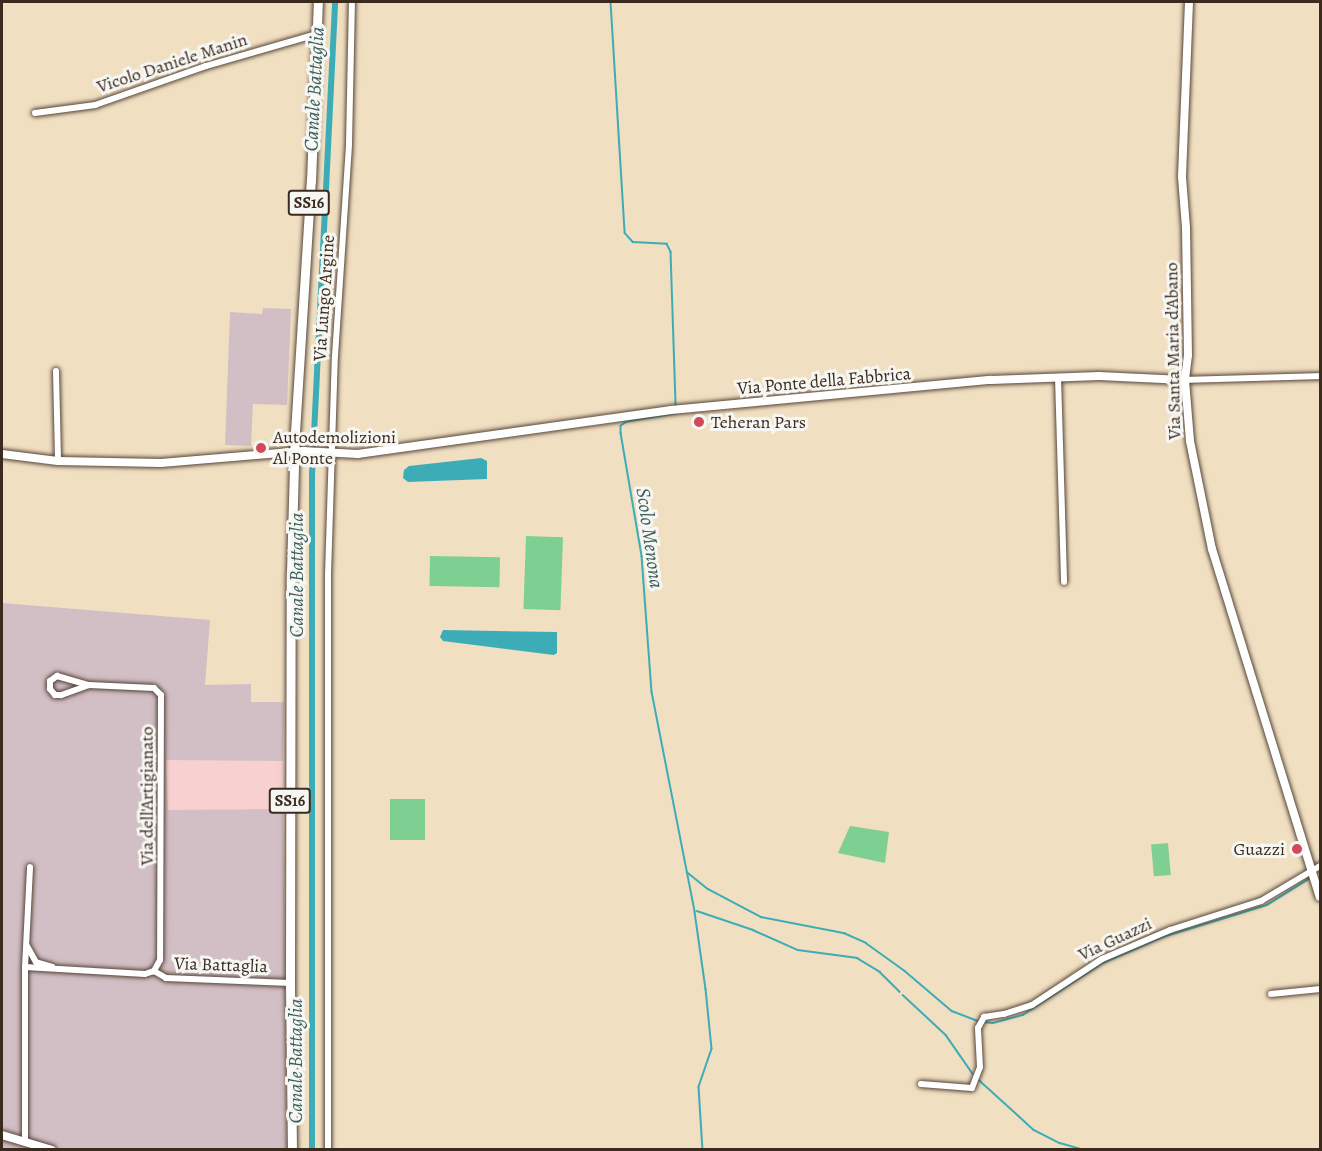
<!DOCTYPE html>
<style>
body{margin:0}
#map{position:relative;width:1322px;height:1151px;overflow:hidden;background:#f1dfc2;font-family:Alegreya,serif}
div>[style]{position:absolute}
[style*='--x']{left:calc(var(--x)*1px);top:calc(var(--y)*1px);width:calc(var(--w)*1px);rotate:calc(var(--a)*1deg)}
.built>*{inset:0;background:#f7d0cf;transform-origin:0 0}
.industrial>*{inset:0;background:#d2bec5}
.green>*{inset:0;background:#7dd092;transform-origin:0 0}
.water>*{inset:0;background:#3cadb6}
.stream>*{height:1.5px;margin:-0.75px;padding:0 0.75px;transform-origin:0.75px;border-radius:0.75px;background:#3cadb6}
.canal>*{height:6px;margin:-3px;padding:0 3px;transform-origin:3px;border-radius:3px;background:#3cadb6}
.roads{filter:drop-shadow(0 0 2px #564537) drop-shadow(0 0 2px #564537)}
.minor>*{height:6px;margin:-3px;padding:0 3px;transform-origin:3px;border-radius:3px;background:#fff}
.tertiary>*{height:8px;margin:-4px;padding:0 4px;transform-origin:4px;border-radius:4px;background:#fff}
.primary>*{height:9px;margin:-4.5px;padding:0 4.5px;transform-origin:4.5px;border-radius:4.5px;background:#fff}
.dots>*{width:16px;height:16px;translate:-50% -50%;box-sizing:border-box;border:3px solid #f6f6f2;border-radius:50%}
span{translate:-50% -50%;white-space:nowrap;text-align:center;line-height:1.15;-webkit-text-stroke:6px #f6f6f2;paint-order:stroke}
.shield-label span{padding:2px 4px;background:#f6f6f2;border:2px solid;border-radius:4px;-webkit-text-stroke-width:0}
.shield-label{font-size:16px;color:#3b2a1e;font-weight:700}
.street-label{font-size:18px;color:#3b2a1e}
.poi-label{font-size:18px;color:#3b2a1e}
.left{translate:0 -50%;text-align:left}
.right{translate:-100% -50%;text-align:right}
.water-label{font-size:20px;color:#3b5e5b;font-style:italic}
.frame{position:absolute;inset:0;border:3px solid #3b2a1e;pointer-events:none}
</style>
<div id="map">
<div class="built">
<i style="left:166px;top:760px;width:117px;height:50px"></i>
</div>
<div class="industrial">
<i style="clip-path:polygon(263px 308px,291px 309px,287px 405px,253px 404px,251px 446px,225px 445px,230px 312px,262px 314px)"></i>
<i style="clip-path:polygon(2px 603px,210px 620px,205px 685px,251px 684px,251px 702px,284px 702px,283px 761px,166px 760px,168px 810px,283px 809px,287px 1149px,2px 1149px)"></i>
</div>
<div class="green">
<i style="left:526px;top:536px;width:37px;height:73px;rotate:2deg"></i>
<i style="left:430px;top:556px;width:70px;height:30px;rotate:1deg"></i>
<i style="left:390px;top:799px;width:35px;height:41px"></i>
<i style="clip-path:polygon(850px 826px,889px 832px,885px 863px,838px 853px)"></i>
<i style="left:1168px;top:843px;width:32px;height:17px;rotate:85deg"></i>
</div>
<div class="water">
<i style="clip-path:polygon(481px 458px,487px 461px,487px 479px,408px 482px,403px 478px,404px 470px,409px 466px)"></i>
<i style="clip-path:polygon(443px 630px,557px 632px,557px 653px,554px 655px,443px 641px,440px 637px)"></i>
</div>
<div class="stream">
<i style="--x:611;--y:2;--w:231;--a:86.5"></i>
<i style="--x:625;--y:233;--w:12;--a:48"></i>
<i style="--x:633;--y:242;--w:34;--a:3"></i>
<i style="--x:667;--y:244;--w:9;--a:63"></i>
<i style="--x:671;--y:252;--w:154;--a:88.1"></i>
<i style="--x:676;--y:414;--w:50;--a:170.7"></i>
<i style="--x:627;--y:422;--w:7;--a:146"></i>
<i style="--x:621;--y:426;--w:7;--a:90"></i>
<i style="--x:621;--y:433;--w:125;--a:80.3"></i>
<i style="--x:642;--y:556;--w:136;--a:85.8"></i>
<i style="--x:652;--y:692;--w:224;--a:78.9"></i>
<i style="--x:695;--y:912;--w:78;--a:81.9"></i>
<i style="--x:706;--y:989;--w:60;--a:84.3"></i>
<i style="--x:712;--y:1049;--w:40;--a:108.9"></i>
<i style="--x:699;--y:1087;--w:63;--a:86.4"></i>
<i style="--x:687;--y:872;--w:27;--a:39"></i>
<i style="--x:708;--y:889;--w:60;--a:27.8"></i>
<i style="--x:761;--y:917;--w:85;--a:10.9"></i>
<i style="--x:844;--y:933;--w:24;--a:24"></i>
<i style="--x:866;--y:943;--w:48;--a:35.7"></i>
<i style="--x:905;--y:971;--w:62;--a:40.4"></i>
<i style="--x:952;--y:1011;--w:28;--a:21"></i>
<i style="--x:697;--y:911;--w:59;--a:18.7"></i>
<i style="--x:753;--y:930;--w:49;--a:24"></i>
<i style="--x:798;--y:950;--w:60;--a:7.7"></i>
<i style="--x:857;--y:958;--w:27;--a:31"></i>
<i style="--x:880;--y:972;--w:28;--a:45"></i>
<i style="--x:903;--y:995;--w:59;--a:42.9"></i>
<i style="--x:946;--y:1035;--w:47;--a:55.3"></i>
<i style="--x:983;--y:1022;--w:10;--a:6"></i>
<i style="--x:993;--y:1023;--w:31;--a:-15"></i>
<i style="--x:1023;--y:1015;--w:95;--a:-33"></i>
<i style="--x:1103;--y:963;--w:65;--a:-23.4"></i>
<i style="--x:1163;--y:937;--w:109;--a:-17.1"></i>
<i style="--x:1267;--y:905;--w:53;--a:-31.9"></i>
<i style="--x:978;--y:1079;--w:76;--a:42.3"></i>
<i style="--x:1034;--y:1130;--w:29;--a:27"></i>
<i style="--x:1060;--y:1143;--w:25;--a:16"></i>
</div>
<div class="canal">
<i style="--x:312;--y:1150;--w:675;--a:-90"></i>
<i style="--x:312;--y:475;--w:474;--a:-87.2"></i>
</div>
<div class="roads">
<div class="minor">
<i style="--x:35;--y:113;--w:61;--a:-7.6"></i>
<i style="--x:95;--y:105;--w:118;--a:-19.4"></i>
<i style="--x:206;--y:66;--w:116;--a:-16.1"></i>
<i style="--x:56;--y:371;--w:90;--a:88.7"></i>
<i style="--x:1058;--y:377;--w:205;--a:88.3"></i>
<i style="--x:1185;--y:380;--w:135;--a:-1.7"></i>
<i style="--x:89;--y:685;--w:30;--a:160"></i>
<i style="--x:61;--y:695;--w:6;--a:180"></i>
<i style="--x:55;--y:695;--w:8;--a:-130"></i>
<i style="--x:50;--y:689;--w:8;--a:-90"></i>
<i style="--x:50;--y:681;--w:9;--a:-36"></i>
<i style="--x:57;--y:676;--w:33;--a:16"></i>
<i style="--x:89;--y:685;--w:65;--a:2.6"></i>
<i style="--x:154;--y:688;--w:10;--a:45"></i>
<i style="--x:161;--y:695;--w:265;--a:90.2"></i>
<i style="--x:160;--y:960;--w:13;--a:119"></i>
<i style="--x:27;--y:946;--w:18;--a:61"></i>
<i style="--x:36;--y:962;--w:17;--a:17"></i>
<i style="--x:25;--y:967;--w:120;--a:3.3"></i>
<i style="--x:145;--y:974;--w:9;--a:-18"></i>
<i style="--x:154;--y:971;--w:14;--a:30"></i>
<i style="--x:166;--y:978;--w:124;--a:2.3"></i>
<i style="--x:1271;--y:994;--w:49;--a:-5.8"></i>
<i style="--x:921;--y:1084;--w:51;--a:4.5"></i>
<i style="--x:972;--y:1088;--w:22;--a:-69"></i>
<i style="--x:980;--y:1067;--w:39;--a:-93"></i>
<i style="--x:978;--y:1028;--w:13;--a:-61"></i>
<i style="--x:984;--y:1017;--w:20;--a:-9"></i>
<i style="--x:1004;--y:1014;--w:29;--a:-18"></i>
<i style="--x:1032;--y:1005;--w:84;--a:-33.3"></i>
<i style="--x:1102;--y:959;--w:74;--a:-23.1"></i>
<i style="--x:1170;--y:930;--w:96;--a:-17.7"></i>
<i style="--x:1261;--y:901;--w:69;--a:-30.7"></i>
<i style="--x:25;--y:1142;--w:175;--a:-90"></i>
<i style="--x:25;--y:967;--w:100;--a:-87.1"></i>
<i style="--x:328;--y:1150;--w:575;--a:-90"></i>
<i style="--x:328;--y:575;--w:219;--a:-88.2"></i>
<i style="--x:335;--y:356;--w:213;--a:-86.2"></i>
<i style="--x:349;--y:143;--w:141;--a:-88.8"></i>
</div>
<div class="tertiary">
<i style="--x:1189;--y:2;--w:175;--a:92.3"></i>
<i style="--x:1182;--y:177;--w:51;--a:85.5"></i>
<i style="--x:1186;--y:228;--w:127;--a:89.1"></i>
<i style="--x:1188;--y:355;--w:25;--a:97"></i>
<i style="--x:1185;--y:380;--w:61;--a:85.3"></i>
<i style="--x:1190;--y:441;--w:110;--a:78.5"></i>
<i style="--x:1212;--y:549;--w:364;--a:72.8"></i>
<i style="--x:2;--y:454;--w:56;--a:7.1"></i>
<i style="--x:58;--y:461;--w:103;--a:1.1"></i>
<i style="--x:161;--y:463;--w:143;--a:-4.8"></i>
<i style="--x:303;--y:451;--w:55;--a:3.1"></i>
<i style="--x:358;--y:454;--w:316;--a:-8"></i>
<i style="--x:671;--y:410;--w:321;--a:-5.4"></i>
<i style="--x:991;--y:380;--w:108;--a:-2.1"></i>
<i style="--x:1099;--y:376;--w:86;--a:2.7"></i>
<i style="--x:2;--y:1135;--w:52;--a:16.7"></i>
</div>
<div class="primary">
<i style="--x:292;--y:1150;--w:167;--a:-90.7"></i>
<i style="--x:290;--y:983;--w:410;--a:-89.9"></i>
<i style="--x:291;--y:573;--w:141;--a:-88.4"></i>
<i style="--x:295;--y:432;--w:252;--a:-86.4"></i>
<i style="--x:311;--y:181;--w:179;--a:-87.8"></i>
</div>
</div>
<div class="dots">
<i style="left:699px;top:422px;background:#d1495b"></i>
<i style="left:261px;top:448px;background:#d1495b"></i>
<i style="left:1297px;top:849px;background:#d1495b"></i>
</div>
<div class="shield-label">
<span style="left:309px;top:203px">SS16</span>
<span style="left:290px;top:801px">SS16</span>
</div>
<div class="street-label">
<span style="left:172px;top:63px;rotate:-18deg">Vicolo Daniele Manin</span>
<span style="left:324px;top:298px;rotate:-86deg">Via Lungo Argine</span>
<span style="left:1173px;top:351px;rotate:-91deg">Via Santa Maria d'Abano</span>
<span style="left:824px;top:381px;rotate:-5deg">Via Ponte della Fabbrica</span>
<span style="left:147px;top:796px;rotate:-90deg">Via dell'Artigianato</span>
<span style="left:1115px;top:939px;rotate:-25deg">Via Guazzi</span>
<span style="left:221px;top:965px;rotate:2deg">Via Battaglia</span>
</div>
<div class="poi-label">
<span class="left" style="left:711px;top:422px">Teheran Pars</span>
<span class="left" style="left:273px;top:448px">Autodemolizioni<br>Al Ponte</span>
<span class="right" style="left:1285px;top:849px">Guazzi</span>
</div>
<div class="water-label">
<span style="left:314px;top:89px;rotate:-87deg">Canale Battaglia</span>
<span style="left:650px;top:538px;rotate:82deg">Scolo Menona</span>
<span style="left:296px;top:575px;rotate:-90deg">Canale Battaglia</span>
<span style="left:295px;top:1061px;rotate:-90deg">Canale Battaglia</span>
</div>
<div class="frame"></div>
</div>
